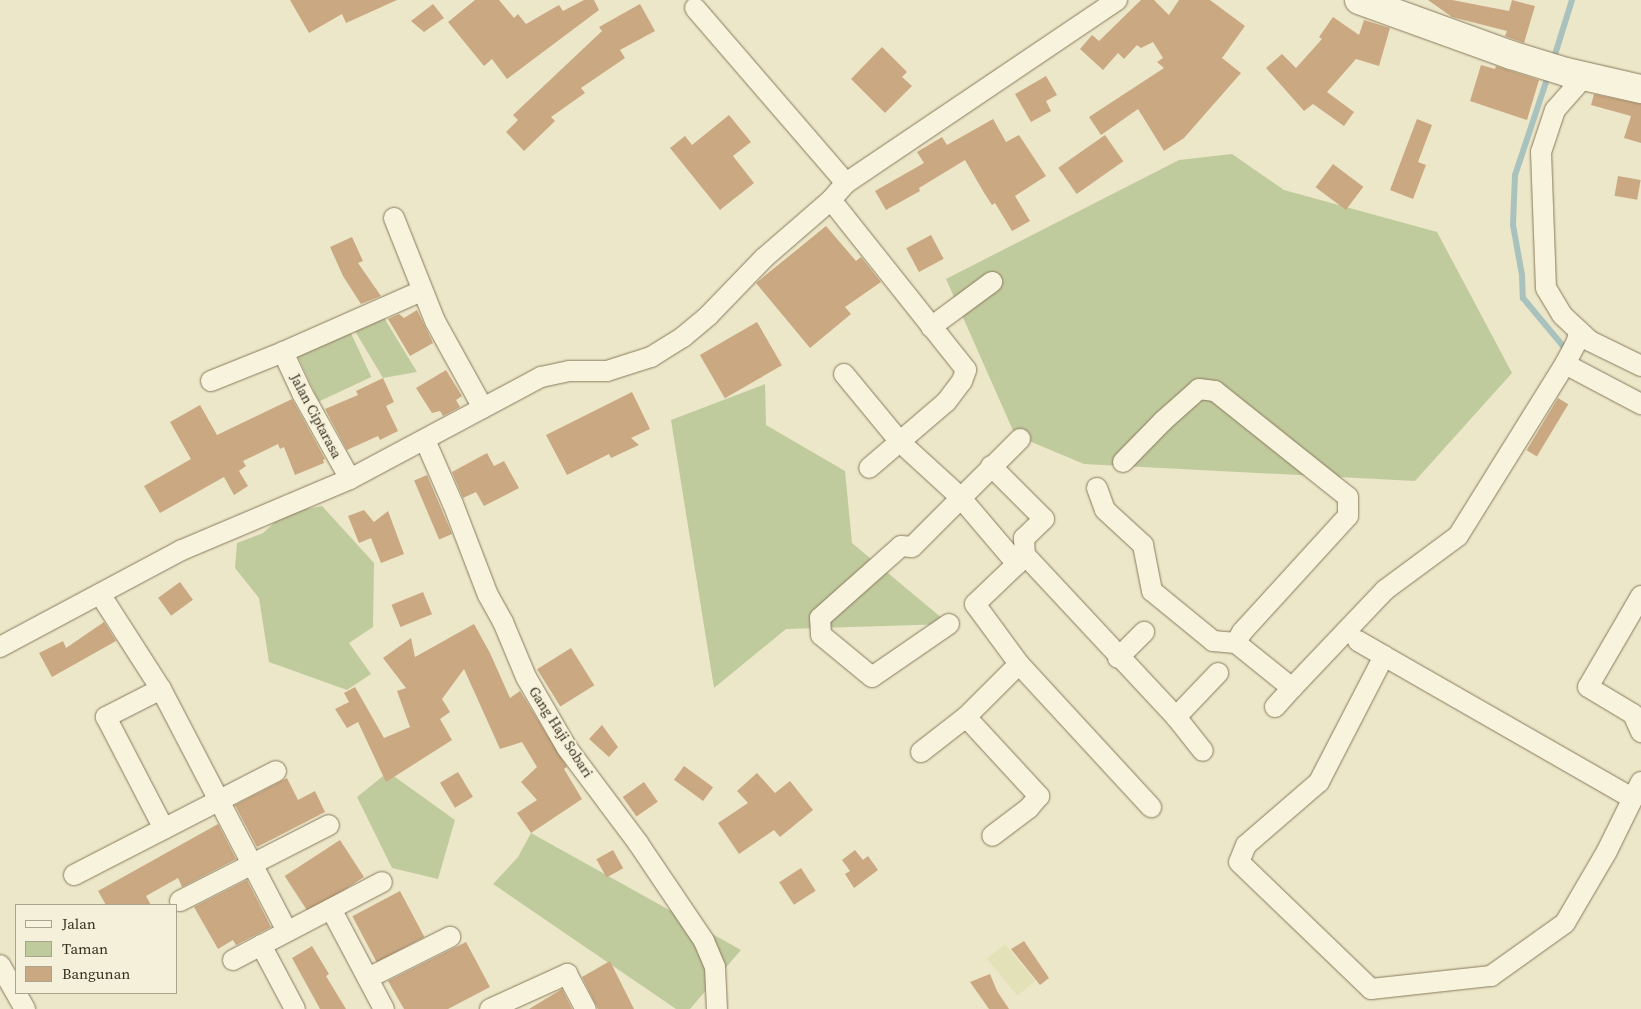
<!DOCTYPE html>
<style>
body{margin:0}
#map{position:relative;width:1641px;height:1009px;overflow:hidden;background:#ede7c9;font-family:"Source Serif 4",serif}
div>[style]{position:absolute}
[style*='--x']{left:calc(var(--x)*1px);top:calc(var(--y)*1px);width:calc(var(--w)*1px);rotate:calc(var(--a)*1deg)}
.farmland>*{inset:0;background:#e3e1b7;transform-origin:0 0}
.green>*{inset:0;background:#c0cb9d;transform-origin:0 0}
.stream>*{height:6px;margin:-3px;padding:0 3px;transform-origin:3px;border-radius:3px;background:#aac2be}
.building>*{inset:0;background:#caa881;transform-origin:0 0}
.roads{filter:drop-shadow(0 0 1px #897a5e) drop-shadow(0 0 1px #897a5e)}
.street>*{height:20px;margin:-10px;padding:0 10px;transform-origin:10px;border-radius:10px;background:#f8f3dd}
.secondary>*{height:28px;margin:-14px;padding:0 14px;transform-origin:14px;border-radius:14px;background:#f8f3dd}
span{translate:-50% -50%;white-space:nowrap;text-align:center;line-height:1.15;-webkit-text-stroke:4px #f5f0d9;paint-order:stroke}
.street-label{font-size:14px;color:#3a3021}
.legend{position:absolute;left:15px;top:904px;width:162px;height:90px;box-sizing:border-box;background:#f5f0d9;border:1px solid #aaa38f;margin:0;padding:6px 9px;list-style:none;font-size:15px;color:#3a3021}
.legend li{display:flex;align-items:center;gap:10px;height:25px}
.legend b{width:25px;border:1px solid #aaa38f}
</style>
<div id="map">
<div class="farmland">
<i style="left:1005px;top:944px;width:48px;height:23px;rotate:51deg"></i>
</div>
<div class="green">
<i style="clip-path:polygon(1232px 154px,1284px 190px,1437px 232px,1512px 373px,1415px 481px,1084px 464px,1015px 435px,946px 279px,1179px 160px)"></i>
<i style="clip-path:polygon(383px 316px,417px 372px,383px 378px,352px 326px)"></i>
<i style="left:349px;top:329px;width:53px;height:58px;rotate:65deg"></i>
<i style="clip-path:polygon(765px 384px,766px 425px,845px 471px,852px 543px,949px 624px,786px 629px,714px 688px,671px 420px)"></i>
<i style="clip-path:polygon(322px 506px,374px 563px,373px 627px,349px 643px,371px 674px,347px 690px,269px 662px,259px 598px,235px 568px,237px 543px,263px 533px,285px 513px)"></i>
<i style="clip-path:polygon(388px 772px,455px 820px,438px 879px,392px 868px,357px 797px)"></i>
<i style="clip-path:polygon(531px 833px,741px 950px,690px 1009px,676px 1009px,493px 884px,518px 857px)"></i>
</div>
<div class="stream">
<i style="--x:1553;--y:61;--w:64;--a:-72.7"></i>
<i style="--x:1549;--y:73;--w:108;--a:108.4"></i>
<i style="--x:1515;--y:175;--w:50;--a:92.3"></i>
<i style="--x:1513;--y:225;--w:51;--a:79.8"></i>
<i style="--x:1522;--y:275;--w:23;--a:88"></i>
<i style="--x:1523;--y:298;--w:70;--a:50.2"></i>
</div>
<div class="building">
<i style="clip-path:polygon(290px 0,397px 0,346px 23px,342px 14px,309px 33px)"></i>
<i style="clip-path:polygon(475px 0,499px 0,514px 18px,518px 14px,526px 24px,559px 5px,563px 11px,584px 0,594px 0,599px 10px,507px 79px,492px 59px,484px 66px,448px 22px)"></i>
<i style="clip-path:polygon(1141px 0,1154px 0,1169px 15px,1179px 0,1210px 0,1245px 26px,1222px 58px,1241px 73px,1184px 138px,1164px 151px,1138px 109px,1101px 135px,1089px 117px,1164px 68px,1157px 62px,1163px 58px,1153px 42px,1141px 48px,1137px 45px,1124px 59px,1118px 53px,1103px 70px,1080px 49px,1092px 35px,1099px 41px)"></i>
<i style="clip-path:polygon(1428px 0,1452px 0,1509px 11px,1512px 0,1535px 6px,1524px 43px,1505px 36px,1507px 31px,1452px 17px)"></i>
<i style="clip-path:polygon(433px 4px,444px 18px,424px 32px,411px 21px)"></i>
<i style="clip-path:polygon(640px 4px,655px 31px,620px 50px,625px 58px,581px 88px,585px 93px,551px 117px,555px 121px,524px 151px,506px 132px,518px 120px,513px 115px,602px 31px,599px 27px)"></i>
<i style="clip-path:polygon(1333px 17px,1359px 35px,1364px 20px,1390px 28px,1379px 66px,1356px 59px,1327px 92px,1354px 112px,1344px 126px,1313px 104px,1304px 111px,1266px 68px,1282px 54px,1296px 68px,1322px 39px,1319px 37px)"></i>
<i style="clip-path:polygon(882px 47px,907px 72px,902px 77px,912px 86px,885px 113px,851px 79px)"></i>
<i style="clip-path:polygon(1481px 65px,1495px 69px,1496px 66px,1539px 80px,1527px 120px,1470px 101px)"></i>
<i style="clip-path:polygon(1046px 76px,1057px 95px,1046px 101px,1051px 111px,1031px 122px,1015px 94px)"></i>
<i style="clip-path:polygon(1594px 94px,1641px 104px,1641px 143px,1624px 138px,1631px 116px,1591px 105px)"></i>
<i style="clip-path:polygon(729px 115px,751px 142px,733px 156px,754px 183px,720px 210px,670px 148px,685px 136px,692px 145px)"></i>
<i style="clip-path:polygon(993px 119px,1006px 142px,1019px 135px,1046px 176px,1015px 196px,1030px 221px,1012px 231px,995px 203px,992px 205px,983px 191px,965px 160px,919px 188px,920px 191px,886px 210px,875px 191px,924px 163px,917px 152px,942px 137px,947px 145px)"></i>
<i style="clip-path:polygon(1417px 119px,1432px 125px,1418px 162px,1426px 165px,1413px 199px,1390px 190px)"></i>
<i style="left:1105px;top:135px;width:32px;height:57px;rotate:55deg"></i>
<i style="left:1333px;top:164px;width:38px;height:29px;rotate:37deg"></i>
<i style="left:1618px;top:176px;width:23px;height:20px;rotate:10deg"></i>
<i style="clip-path:polygon(826px 226px,856px 261px,861px 257px,881px 282px,845px 307px,851px 314px,810px 348px,756px 283px)"></i>
<i style="left:931px;top:235px;width:27px;height:28px;rotate:62deg"></i>
<i style="clip-path:polygon(352px 237px,363px 261px,358px 263px,381px 296px,361px 304px,343px 276px,330px 247px)"></i>
<i style="clip-path:polygon(417px 310px,433px 343px,410px 356px,388px 319px,399px 314px,404px 318px)"></i>
<i style="left:757px;top:322px;width:50px;height:66px;rotate:60deg"></i>
<i style="clip-path:polygon(446px 370px,462px 396px,456px 400px,460px 407px,443px 416px,440px 411px,432px 413px,416px 388px)"></i>
<i style="clip-path:polygon(383px 378px,394px 402px,386px 406px,398px 431px,380px 440px,378px 436px,347px 450px,325px 409px,358px 395px,356px 391px)"></i>
<i style="clip-path:polygon(632px 392px,650px 429px,631px 438px,639px 445px,611px 458px,609px 454px,567px 475px,546px 435px)"></i>
<i style="left:1558px;top:398px;width:12px;height:61px;rotate:31deg"></i>
<i style="clip-path:polygon(292px 399px,325px 459px,323px 460px,324px 463px,295px 475px,284px 447px,280px 449px,278px 444px,243px 461px,246px 466px,239px 471px,248px 486px,234px 495px,224px 477px,160px 513px,144px 486px,191px 459px,170px 422px,200px 405px,217px 435px)"></i>
<i style="clip-path:polygon(487px 453px,494px 466px,504px 461px,519px 488px,484px 506px,476px 492px,463px 498px,452px 472px)"></i>
<i style="left:427px;top:475px;width:64px;height:14px;rotate:67deg"></i>
<i style="clip-path:polygon(364px 510px,374px 522px,388px 511px,404px 554px,381px 563px,371px 538px,359px 543px,348px 516px)"></i>
<i style="left:180px;top:582px;width:22px;height:27px;rotate:54deg"></i>
<i style="left:423px;top:592px;width:24px;height:34px;rotate:68deg"></i>
<i style="clip-path:polygon(104px 622px,116px 641px,52px 677px,39px 653px,63px 641px,66px 648px)"></i>
<i style="clip-path:polygon(474px 624px,490px 653px,510px 698px,520px 691px,567px 767px,564px 769px,582px 799px,531px 833px,517px 813px,537px 800px,521px 782px,537px 767px,522px 742px,500px 749px,464px 669px,442px 699px,450px 712px,440px 719px,452px 740px,386px 782px,358px 722px,347px 728px,335px 709px,349px 702px,344px 693px,355px 687px,384px 738px,410px 727px,397px 691px,406px 688px,383px 658px,411px 638px,415px 657px)"></i>
<i style="left:571px;top:648px;width:44px;height:40px;rotate:58deg"></i>
<i style="clip-path:polygon(602px 725px,618px 747px,609px 757px,589px 739px)"></i>
<i style="left:684px;top:766px;width:36px;height:17px;rotate:36deg"></i>
<i style="left:458px;top:772px;width:29px;height:21px;rotate:59deg"></i>
<i style="clip-path:polygon(757px 773px,775px 793px,790px 781px,813px 810px,780px 837px,774px 830px,739px 854px,718px 823px,748px 803px,737px 791px)"></i>
<i style="clip-path:polygon(287px 778px,298px 800px,315px 791px,325px 812px,257px 847px,235px 805px)"></i>
<i style="left:644px;top:782px;width:24px;height:26px;rotate:55deg"></i>
<i style="clip-path:polygon(218px 824px,236px 859px,182px 887px,178px 878px,146px 896px,151px 905px,106px 905px,98px 891px)"></i>
<i style="left:340px;top:840px;width:44px;height:66px;rotate:57deg"></i>
<i style="left:613px;top:850px;width:21px;height:19px;rotate:61deg"></i>
<i style="clip-path:polygon(855px 850px,863px 860px,868px 856px,878px 870px,854px 888px,845px 874px,850px 871px,842px 860px)"></i>
<i style="left:801px;top:868px;width:27px;height:26px;rotate:57deg"></i>
<i style="clip-path:polygon(247px 880px,271px 927px,236px 945px,233px 940px,218px 949px,194px 907px)"></i>
<i style="left:400px;top:891px;width:52px;height:54px;rotate:62deg"></i>
<i style="clip-path:polygon(1024px 941px,1049px 978px,1040px 985px,1011px 949px)"></i>
<i style="clip-path:polygon(466px 942px,490px 987px,448px 1009px,404px 1009px,388px 981px)"></i>
<i style="clip-path:polygon(312px 946px,329px 974px,326px 976px,346px 1009px,320px 1009px,292px 958px)"></i>
<i style="clip-path:polygon(610px 961px,634px 1009px,598px 1009px,582px 977px)"></i>
<i style="clip-path:polygon(990px 974px,997px 991px,1009px 1009px,989px 1009px,970px 982px)"></i>
<i style="clip-path:polygon(562px 989px,572px 1009px,529px 1009px)"></i>
</div>
<div class="roads">
<div class="street">
<i style="--x:695;--y:8;--w:231;--a:49.2"></i>
<i style="--x:1585;--y:76;--w:45;--a:131.4"></i>
<i style="--x:1555;--y:110;--w:44;--a:108.4"></i>
<i style="--x:1541;--y:152;--w:136;--a:87.9"></i>
<i style="--x:1546;--y:288;--w:31;--a:59"></i>
<i style="--x:1562;--y:315;--w:38;--a:43"></i>
<i style="--x:1590;--y:341;--w:57;--a:26.1"></i>
<i style="--x:831;--y:200;--w:217;--a:51.5"></i>
<i style="--x:966;--y:370;--w:12;--a:110"></i>
<i style="--x:962;--y:381;--w:26;--a:127"></i>
<i style="--x:946;--y:402;--w:101;--a:139.4"></i>
<i style="--x:394;--y:218;--w:111;--a:68.3"></i>
<i style="--x:435;--y:321;--w:99;--a:61.1"></i>
<i style="--x:931;--y:327;--w:76;--a:-36.4"></i>
<i style="--x:283;--y:352;--w:45;--a:65.1"></i>
<i style="--x:302;--y:393;--w:98;--a:60.8"></i>
<i style="--x:1565;--y:364;--w:86;--a:27.8"></i>
<i style="--x:844;--y:374;--w:88;--a:50.5"></i>
<i style="--x:900;--y:442;--w:81;--a:42.5"></i>
<i style="--x:960;--y:497;--w:88;--a:49.6"></i>
<i style="--x:1017;--y:564;--w:58;--a:136.4"></i>
<i style="--x:975;--y:604;--w:74;--a:53.7"></i>
<i style="--x:1019;--y:664;--w:195;--a:47.3"></i>
<i style="--x:211;--y:381;--w:78;--a:-21.9"></i>
<i style="--x:283;--y:352;--w:151;--a:-23.8"></i>
<i style="--x:425;--y:440;--w:70;--a:66.4"></i>
<i style="--x:453;--y:504;--w:97;--a:69"></i>
<i style="--x:488;--y:595;--w:31;--a:61"></i>
<i style="--x:503;--y:622;--w:60;--a:67.3"></i>
<i style="--x:526;--y:677;--w:82;--a:60"></i>
<i style="--x:567;--y:748;--w:119;--a:53.2"></i>
<i style="--x:638;--y:843;--w:118;--a:56"></i>
<i style="--x:704;--y:941;--w:28;--a:67"></i>
<i style="--x:715;--y:967;--w:42;--a:87.3"></i>
<i style="--x:1123;--y:462;--w:57;--a:-45.7"></i>
<i style="--x:1163;--y:421;--w:48;--a:-41.6"></i>
<i style="--x:1199;--y:389;--w:16;--a:7"></i>
<i style="--x:1215;--y:391;--w:170;--a:38.6"></i>
<i style="--x:1348;--y:497;--w:19;--a:90"></i>
<i style="--x:1348;--y:516;--w:157;--a:132.4"></i>
<i style="--x:1242;--y:632;--w:13;--a:119"></i>
<i style="--x:991;--y:466;--w:75;--a:45"></i>
<i style="--x:1044;--y:519;--w:28;--a:136"></i>
<i style="--x:1024;--y:538;--w:17;--a:87"></i>
<i style="--x:1025;--y:555;--w:12;--a:132"></i>
<i style="--x:1097;--y:488;--w:23;--a:70"></i>
<i style="--x:1105;--y:510;--w:52;--a:42.6"></i>
<i style="--x:1143;--y:545;--w:47;--a:78.9"></i>
<i style="--x:1152;--y:591;--w:79;--a:39.3"></i>
<i style="--x:1213;--y:641;--w:23;--a:5"></i>
<i style="--x:1236;--y:643;--w:72;--a:38.8"></i>
<i style="--x:1292;--y:688;--w:135;--a:-46.5"></i>
<i style="--x:1385;--y:590;--w:91;--a:-36.5"></i>
<i style="--x:1458;--y:536;--w:203;--a:-58.1"></i>
<i style="--x:1565;--y:364;--w:26;--a:-62"></i>
<i style="--x:1577;--y:341;--w:10;--a:-79"></i>
<i style="--x:1025;--y:555;--w:221;--a:47"></i>
<i style="--x:1176;--y:717;--w:43;--a:51.5"></i>
<i style="--x:100;--y:594;--w:113;--a:57.3"></i>
<i style="--x:161;--y:689;--w:273;--a:62.5"></i>
<i style="--x:1641;--y:596;--w:105;--a:120.2"></i>
<i style="--x:1588;--y:687;--w:52;--a:31"></i>
<i style="--x:1633;--y:714;--w:20;--a:66"></i>
<i style="--x:949;--y:624;--w:93;--a:145.5"></i>
<i style="--x:872;--y:677;--w:66;--a:-140.5"></i>
<i style="--x:821;--y:635;--w:17;--a:-93"></i>
<i style="--x:820;--y:618;--w:108;--a:-41.6"></i>
<i style="--x:901;--y:546;--w:11;--a:5"></i>
<i style="--x:912;--y:547;--w:153;--a:-45"></i>
<i style="--x:1358;--y:641;--w:30;--a:30"></i>
<i style="--x:0;--y:647;--w:206;--a:-28.1"></i>
<i style="--x:182;--y:550;--w:182;--a:-22.9"></i>
<i style="--x:350;--y:479;--w:217;--a:-28.1"></i>
<i style="--x:541;--y:377;--w:29;--a:-12"></i>
<i style="--x:569;--y:371;--w:38;--a:0"></i>
<i style="--x:607;--y:371;--w:46;--a:-17.7"></i>
<i style="--x:651;--y:357;--w:38;--a:-32"></i>
<i style="--x:683;--y:337;--w:33;--a:-40"></i>
<i style="--x:708;--y:316;--w:81;--a:-46"></i>
<i style="--x:764;--y:258;--w:89;--a:-40.9"></i>
<i style="--x:831;--y:200;--w:23;--a:-49"></i>
<i style="--x:846;--y:183;--w:327;--a:-34"></i>
<i style="--x:1118;--y:658;--w:37;--a:-45"></i>
<i style="--x:161;--y:689;--w:62;--a:153"></i>
<i style="--x:106;--y:717;--w:126;--a:62.6"></i>
<i style="--x:1275;--y:707;--w:25;--a:-48"></i>
<i style="--x:966;--y:717;--w:108;--a:47.3"></i>
<i style="--x:1039;--y:796;--w:16;--a:130"></i>
<i style="--x:1029;--y:808;--w:46;--a:142.9"></i>
<i style="--x:1176;--y:717;--w:61;--a:-46.3"></i>
<i style="--x:921;--y:752;--w:57;--a:-37.9"></i>
<i style="--x:966;--y:717;--w:75;--a:-45"></i>
<i style="--x:1632;--y:798;--w:286;--a:-150.2"></i>
<i style="--x:1384;--y:656;--w:142;--a:117.3"></i>
<i style="--x:1319;--y:782;--w:96;--a:139.2"></i>
<i style="--x:1246;--y:845;--w:18;--a:112"></i>
<i style="--x:1239;--y:862;--w:183;--a:43.9"></i>
<i style="--x:1371;--y:989;--w:121;--a:-6.2"></i>
<i style="--x:1491;--y:976;--w:91;--a:-35.6"></i>
<i style="--x:1565;--y:923;--w:83;--a:-59.7"></i>
<i style="--x:1607;--y:851;--w:77;--a:-63.8"></i>
<i style="--x:74;--y:875;--w:227;--a:-27.2"></i>
<i style="--x:180;--y:901;--w:167;--a:-27"></i>
<i style="--x:331;--y:909;--w:113;--a:62.1"></i>
<i style="--x:261;--y:945;--w:72;--a:62"></i>
<i style="--x:233;--y:960;--w:168;--a:-27.6"></i>
<i style="--x:0;--y:965;--w:51;--a:60.4"></i>
<i style="--x:368;--y:978;--w:92;--a:-26.6"></i>
<i style="--x:490;--y:1009;--w:85;--a:-24.4"></i>
<i style="--x:567;--y:974;--w:40;--a:62"></i>
</div>
<div class="secondary">
<i style="--x:1359;--y:0;--w:162;--a:19.9"></i>
<i style="--x:1511;--y:55;--w:58;--a:17.2"></i>
<i style="--x:1566;--y:72;--w:77;--a:12.8"></i>
</div>
</div>
<div class="street-label">
<span style="left:316px;top:416px;rotate:62deg">Jalan Ciptarasa</span>
<span style="left:561px;top:732px;rotate:57deg">Gang Haji Sobari</span>
</div>
<ul class="legend">
<li><b style="height:6px;background:#f8f3dd"></b>Jalan</li>
<li><b style="height:14px;background:#c0cb9d"></b>Taman</li>
<li><b style="height:14px;background:#caa881"></b>Bangunan</li>
</ul>
</div>
